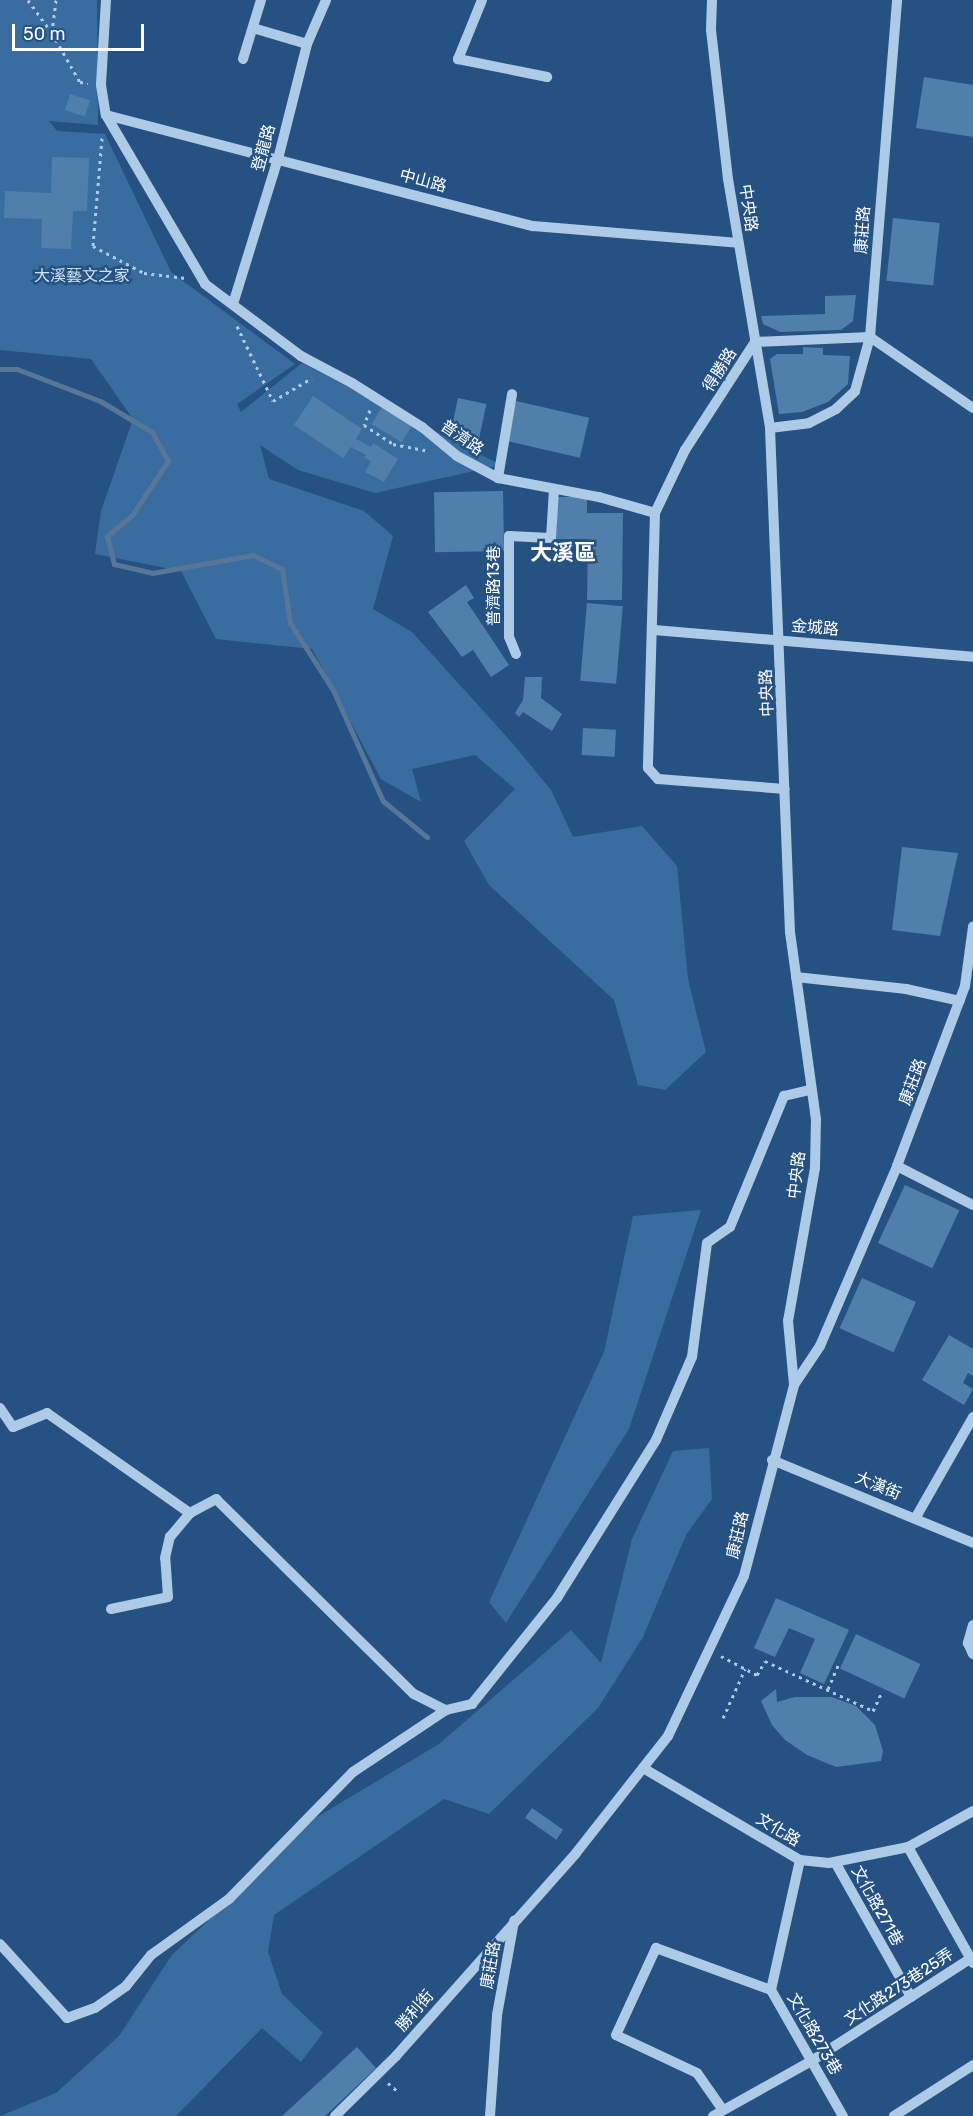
<!DOCTYPE html>
<meta charset="utf-8">
<style>
body{margin:0}
#map{position:relative;width:973px;height:2116px;overflow:hidden;background:#255282;font-family:Rubik,"Noto Sans TC",sans-serif}
div>[style]{position:absolute}
[style*='--x']{left:calc(var(--x)*1px);top:calc(var(--y)*1px);width:calc(var(--w)*1px);rotate:calc(var(--a)*1deg)}
.green>*{inset:0;background:#396d9f}
.stream>*{height:5px;margin:-2.5px;padding:0 2.5px;transform-origin:2.5px;border-radius:2.5px;background:#587798}
.building>*{inset:0;background:#517fac;transform-origin:0 0}
.path>*{height:3px;margin-top:-1.5px;transform-origin:0;background:repeating-linear-gradient(90deg,#adcae7 0 3px,transparent 0 7.5px)}
.minor>*{height:10px;margin:-5px;padding:0 5px;transform-origin:5px;border-radius:5px;background:#adcae7}
span{translate:-50% -50%;white-space:nowrap;text-align:center;line-height:1.15;-webkit-text-stroke:5px #255282;paint-order:stroke}
.street-label{font-size:16px;color:#fff}
.park-label{font-size:16px;color:#d0e3f5}
.district-label{font-size:22px;color:#fff;font-weight:700}
.scale{position:absolute;left:12px;top:24px;width:132px;height:27px;box-sizing:border-box;border:3px solid #fff;border-top:0;padding-left:8px;font-size:18px;line-height:21px;white-space:nowrap;color:#fff;-webkit-text-stroke:4px #255282;paint-order:stroke}
</style>
<div id="map">
<div class="green">
<i style="clip-path:polygon(0 0,97px 0,98px 125px,49px 121px,57px 131px,105px 134px,171px 272px,295px 364px,237px 404px,241px 412px,302px 363px,501px 465px,375px 493px,298px 470px,260px 445px,269px 479px,364px 511px,393px 536px,373px 609px,412px 632px,514px 745px,551px 790px,573px 837px,642px 826px,677px 866px,688px 979px,706px 1052px,665px 1090px,638px 1085px,614px 1000px,489px 885px,464px 841px,515px 789px,475px 755px,412px 769px,421px 802px,381px 779px,312px 649px,216px 639px,181px 571px,95px 554px,101px 511px,133px 419px,91px 359px,0 350px)"></i>
<i style="clip-path:polygon(701px 1210px,629px 1429px,506px 1623px,489px 1602px,604px 1352px,633px 1216px)"></i>
<i style="clip-path:polygon(709px 1448px,712px 1499px,686px 1535px,643px 1637px,598px 1708px,489px 1814px,444px 1799px,274px 1915px,268px 1952px,282px 1994px,323px 2033px,301px 2062px,262px 2028px,176px 2116px,0 2116px,56px 2093px,119px 2036px,172px 1955px,317px 1817px,439px 1744px,571px 1630px,601px 1663px,632px 1539px,673px 1451px)"></i>
</div>
<div class="stream">
<i style="--x:0;--y:369;--w:17;--a:0"></i>
<i style="--x:17;--y:369;--w:89;--a:21.1"></i>
<i style="--x:100;--y:401;--w:61;--a:30.8"></i>
<i style="--x:152;--y:432;--w:33;--a:61"></i>
<i style="--x:168;--y:461;--w:65;--a:123.7"></i>
<i style="--x:132;--y:515;--w:33;--a:140"></i>
<i style="--x:107;--y:536;--w:29;--a:76"></i>
<i style="--x:114;--y:564;--w:39;--a:13"></i>
<i style="--x:152;--y:573;--w:103;--a:-10.1"></i>
<i style="--x:253;--y:555;--w:32;--a:26"></i>
<i style="--x:282;--y:569;--w:55;--a:81.6"></i>
<i style="--x:290;--y:623;--w:80;--a:57.3"></i>
<i style="--x:333;--y:690;--w:122;--a:65.8"></i>
<i style="--x:383;--y:801;--w:57;--a:39.3"></i>
</div>
<div class="building">
<i style="clip-path:polygon(924px 77px,973px 85px,973px 137px,916px 128px)"></i>
<i style="left:70px;top:94px;width:21px;height:17px;rotate:17deg"></i>
<i style="clip-path:polygon(52px 157px,89px 158px,87px 211px,73px 211px,71px 249px,41px 248px,42px 219px,4px 218px,5px 191px,51px 193px)"></i>
<i style="left:893px;top:218px;width:47px;height:63px;rotate:6deg"></i>
<i style="clip-path:polygon(856px 295px,853px 321px,841px 330px,780px 332px,763px 324px,761px 316px,825px 314px,825px 296px)"></i>
<i style="clip-path:polygon(803px 347px,823px 348px,823px 355px,850px 356px,848px 384px,828px 402px,802px 412px,779px 414px,770px 359px,777px 354px,803px 354px)"></i>
<i style="clip-path:polygon(313px 396px,362px 429px,356px 439px,371px 447px,373px 443px,398px 459px,384px 482px,365px 472px,371px 461px,364px 457px,366px 455px,351px 447px,343px 458px,294px 425px)"></i>
<i style="left:458px;top:398px;width:29px;height:36px;rotate:12deg"></i>
<i style="left:516px;top:401px;width:75px;height:41px;rotate:13deg"></i>
<i style="left:382px;top:407px;width:35px;height:20px;rotate:31deg"></i>
<i style="left:503px;top:491px;width:60px;height:69px;rotate:89deg"></i>
<i style="clip-path:polygon(557px 497px,587px 497px,587px 513px,623px 513px,622px 600px,587px 600px,588px 539px,556px 539px)"></i>
<i style="clip-path:polygon(466px 585px,474px 598px,467px 602px,509px 665px,491px 677px,473px 650px,462px 657px,428px 612px)"></i>
<i style="left:587px;top:603px;width:36px;height:78px;rotate:5deg"></i>
<i style="clip-path:polygon(525px 677px,542px 677px,541px 698px,562px 714px,552px 731px,523px 712px,519px 717px,515px 713px,523px 700px)"></i>
<i style="left:583px;top:728px;width:33px;height:27px;rotate:3deg"></i>
<i style="clip-path:polygon(902px 847px,958px 853px,940px 936px,892px 930px)"></i>
<i style="left:905px;top:1185px;width:60px;height:64px;rotate:25deg"></i>
<i style="left:862px;top:1278px;width:59px;height:55px;rotate:24deg"></i>
<i style="clip-path:polygon(949px 1335px,973px 1349px,973px 1376px,968px 1373px,963px 1383px,973px 1389px,964px 1405px,922px 1380px)"></i>
<i style="clip-path:polygon(776px 1598px,849px 1630px,824px 1684px,800px 1673px,815px 1639px,789px 1628px,775px 1657px,754px 1648px)"></i>
<i style="left:856px;top:1634px;width:71px;height:38px;rotate:25deg"></i>
<i style="clip-path:polygon(776px 1689px,777px 1702px,795px 1697px,832px 1697px,856px 1706px,875px 1725px,883px 1751px,881px 1761px,836px 1767px,807px 1755px,785px 1740px,772px 1725px,761px 1701px)"></i>
<i style="left:532px;top:1808px;width:38px;height:12px;rotate:35deg"></i>
<i style="clip-path:polygon(357px 2047px,376px 2068px,325px 2116px,282px 2116px)"></i>
</div>
<div class="path">
<i style="--x:28;--y:0;--w:41;--a:54"></i>
<i style="--x:56;--y:0;--w:33;--a:97"></i>
<i style="--x:52;--y:33;--w:56;--a:60.3"></i>
<i style="--x:80;--y:82;--w:8;--a:7"></i>
<i style="--x:102;--y:138;--w:108;--a:94.8"></i>
<i style="--x:93;--y:246;--w:58;--a:27.9"></i>
<i style="--x:144;--y:273;--w:42;--a:6.8"></i>
<i style="--x:237;--y:326;--w:83;--a:64.4"></i>
<i style="--x:273;--y:401;--w:45;--a:-30.5"></i>
<i style="--x:370;--y:410;--w:16;--a:112"></i>
<i style="--x:364;--y:425;--w:35;--a:33"></i>
<i style="--x:393;--y:444;--w:33;--a:11"></i>
<i style="--x:721;--y:1656;--w:41;--a:27.8"></i>
<i style="--x:757;--y:1675;--w:16;--a:-60"></i>
<i style="--x:765;--y:1661;--w:119;--a:24.8"></i>
<i style="--x:873;--y:1711;--w:19;--a:-65"></i>
<i style="--x:828;--y:1689;--w:30;--a:-67"></i>
<i style="--x:723;--y:1718;--w:54;--a:-65.8"></i>
<i style="--x:388;--y:2083;--w:11;--a:41"></i>
</div>
<div class="minor">
<i style="--x:106;--y:0;--w:85;--a:93.4"></i>
<i style="--x:101;--y:85;--w:30;--a:81"></i>
<i style="--x:106;--y:115;--w:196;--a:59.6"></i>
<i style="--x:205;--y:284;--w:120;--a:36.9"></i>
<i style="--x:301;--y:356;--w:58;--a:27.9"></i>
<i style="--x:352;--y:383;--w:83;--a:32.2"></i>
<i style="--x:422;--y:427;--w:45;--a:39.6"></i>
<i style="--x:457;--y:456;--w:47;--a:28.2"></i>
<i style="--x:498;--y:478;--w:103;--a:10.7"></i>
<i style="--x:599;--y:497;--w:58;--a:15.9"></i>
<i style="--x:482;--y:0;--w:64;--a:112.1"></i>
<i style="--x:458;--y:59;--w:91;--a:11.4"></i>
<i style="--x:712;--y:0;--w:30;--a:92"></i>
<i style="--x:711;--y:30;--w:150;--a:83.5"></i>
<i style="--x:728;--y:179;--w:253;--a:80.4"></i>
<i style="--x:770;--y:428;--w:504;--a:87.73"></i>
<i style="--x:790;--y:932;--w:189;--a:82.1"></i>
<i style="--x:816;--y:1119;--w:49;--a:91.2"></i>
<i style="--x:815;--y:1168;--w:155;--a:100"></i>
<i style="--x:788;--y:1321;--w:64;--a:84.6"></i>
<i style="--x:253;--y:28;--w:56;--a:16.5"></i>
<i style="--x:243;--y:59;--w:62;--a:-73"></i>
<i style="--x:106;--y:115;--w:441;--a:14.6"></i>
<i style="--x:533;--y:226;--w:206;--a:4.7"></i>
<i style="--x:233;--y:304;--w:152;--a:-72.8"></i>
<i style="--x:278;--y:159;--w:119;--a:-75.8"></i>
<i style="--x:307;--y:44;--w:48;--a:-66.6"></i>
<i style="--x:870;--y:337;--w:125;--a:34.6"></i>
<i style="--x:755;--y:342;--w:129;--a:122.9"></i>
<i style="--x:685;--y:450;--w:70;--a:115.5"></i>
<i style="--x:655;--y:513;--w:255;--a:91.6"></i>
<i style="--x:648;--y:768;--w:15;--a:48"></i>
<i style="--x:658;--y:779;--w:127;--a:4.5"></i>
<i style="--x:755;--y:342;--w:115;--a:-2.5"></i>
<i style="--x:770;--y:428;--w:39;--a:-7"></i>
<i style="--x:809;--y:423;--w:30;--a:-27"></i>
<i style="--x:836;--y:409;--w:26;--a:-43"></i>
<i style="--x:855;--y:391;--w:56;--a:-74.5"></i>
<i style="--x:870;--y:337;--w:338;--a:-85.4"></i>
<i style="--x:498;--y:478;--w:85;--a:-80.5"></i>
<i style="--x:654;--y:630;--w:320;--a:4.8"></i>
<i style="--x:516;--y:654;--w:18;--a:-112"></i>
<i style="--x:509;--y:637;--w:101;--a:-90"></i>
<i style="--x:509;--y:536;--w:42;--a:2.7"></i>
<i style="--x:551;--y:538;--w:49;--a:-86.5"></i>
<i style="--x:796;--y:977;--w:111;--a:6.2"></i>
<i style="--x:906;--y:989;--w:55;--a:12.5"></i>
<i style="--x:897;--y:1166;--w:85;--a:27.2"></i>
<i style="--x:0;--y:1408;--w:23;--a:56"></i>
<i style="--x:13;--y:1427;--w:37;--a:-22"></i>
<i style="--x:47;--y:1413;--w:174;--a:35"></i>
<i style="--x:772;--y:1460;--w:217;--a:22.4"></i>
<i style="--x:916;--y:1517;--w:115;--a:-60.3"></i>
<i style="--x:111;--y:1609;--w:58;--a:-11.9"></i>
<i style="--x:168;--y:1597;--w:39;--a:-94"></i>
<i style="--x:165;--y:1558;--w:22;--a:-77"></i>
<i style="--x:170;--y:1537;--w:31;--a:-50"></i>
<i style="--x:190;--y:1513;--w:30;--a:-28"></i>
<i style="--x:216;--y:1499;--w:278;--a:44.6"></i>
<i style="--x:414;--y:1694;--w:36;--a:27"></i>
<i style="--x:973;--y:1625;--w:19;--a:106"></i>
<i style="--x:968;--y:1643;--w:12;--a:66"></i>
<i style="--x:643;--y:1768;--w:182;--a:30.4"></i>
<i style="--x:800;--y:1860;--w:29;--a:6"></i>
<i style="--x:829;--y:1863;--w:81;--a:-11.4"></i>
<i style="--x:908;--y:1847;--w:74;--a:-29"></i>
<i style="--x:908;--y:1847;--w:133;--a:60.7"></i>
<i style="--x:800;--y:1860;--w:133;--a:102.6"></i>
<i style="--x:771;--y:1990;--w:145;--a:60.3"></i>
<i style="--x:835;--y:1862;--w:155;--a:60.6"></i>
<i style="--x:0;--y:1944;--w:100;--a:47.8"></i>
<i style="--x:67;--y:2018;--w:30;--a:-20"></i>
<i style="--x:95;--y:2008;--w:38;--a:-35"></i>
<i style="--x:126;--y:1986;--w:40;--a:-51"></i>
<i style="--x:151;--y:1955;--w:96;--a:-35.7"></i>
<i style="--x:229;--y:1899;--w:177;--a:-45.7"></i>
<i style="--x:353;--y:1772;--w:112;--a:-33.7"></i>
<i style="--x:446;--y:1710;--w:27;--a:-13"></i>
<i style="--x:472;--y:1704;--w:136;--a:-51.3"></i>
<i style="--x:557;--y:1598;--w:186;--a:-57.9"></i>
<i style="--x:656;--y:1440;--w:90;--a:-66.6"></i>
<i style="--x:692;--y:1357;--w:115;--a:-82.5"></i>
<i style="--x:707;--y:1243;--w:28;--a:-35"></i>
<i style="--x:730;--y:1227;--w:142;--a:-67.6"></i>
<i style="--x:784;--y:1096;--w:28;--a:-13"></i>
<i style="--x:723;--y:2110;--w:45;--a:-125.1"></i>
<i style="--x:697;--y:2073;--w:89;--a:-154.9"></i>
<i style="--x:616;--y:2035;--w:96;--a:-65.3"></i>
<i style="--x:656;--y:1948;--w:122;--a:20.1"></i>
<i style="--x:335;--y:2116;--w:86;--a:-44.5"></i>
<i style="--x:396;--y:2056;--w:271;--a:-48.4"></i>
<i style="--x:576;--y:1853;--w:149;--a:-51.8"></i>
<i style="--x:668;--y:1736;--w:177;--a:-64.6"></i>
<i style="--x:744;--y:1576;--w:197;--a:-75.3"></i>
<i style="--x:794;--y:1385;--w:47;--a:-56.3"></i>
<i style="--x:820;--y:1346;--w:196;--a:-66.8"></i>
<i style="--x:897;--y:1166;--w:192;--a:-69.3"></i>
<i style="--x:965;--y:986;--w:60;--a:-82.3"></i>
<i style="--x:490;--y:2116;--w:101;--a:-86"></i>
<i style="--x:497;--y:2015;--w:96;--a:-79.7"></i>
<i style="--x:713;--y:2116;--w:115;--a:-29.2"></i>
<i style="--x:813;--y:2060;--w:187;--a:-32.8"></i>
<i style="--x:894;--y:2116;--w:94;--a:-32.8"></i>
</div>
<div class="street-label">
<span style="left:264px;top:148px;rotate:-75deg">登龍路</span>
<span style="left:423px;top:181px;rotate:15deg">中山路</span>
<span style="left:748px;top:208px;rotate:82deg">中央路</span>
<span style="left:863px;top:230px;rotate:-86deg">康莊路</span>
<span style="left:720px;top:370px;rotate:-58deg">得勝路</span>
<span style="left:462px;top:438px;rotate:35deg">普濟路</span>
<span style="left:494px;top:586px;rotate:-90deg">普濟路13巷</span>
<span style="left:815px;top:628px;rotate:5deg">金城路</span>
<span style="left:767px;top:693px;rotate:-92deg">中央路</span>
<span style="left:913px;top:1082px;rotate:-69deg">康莊路</span>
<span style="left:797px;top:1175px;rotate:-83deg">中央路</span>
<span style="left:878px;top:1486px;rotate:22deg">大漢街</span>
<span style="left:738px;top:1535px;rotate:-77deg">康莊路</span>
<span style="left:778px;top:1830px;rotate:31deg">文化路</span>
<span style="left:877px;top:1906px;rotate:61deg">文化路271巷</span>
<span style="left:491px;top:1965px;rotate:-80deg">康莊路</span>
<span style="left:899px;top:1987px;rotate:-33deg">文化路273巷25弄</span>
<span style="left:415px;top:2011px;rotate:-49deg">勝利街</span>
<span style="left:814px;top:2034px;rotate:60deg">文化路273巷</span>
</div>
<div class="park-label">
<span style="left:82px;top:276px">大溪藝文之家</span>
</div>
<div class="district-label">
<span style="left:563px;top:553px">大溪區</span>
</div>
<div class="scale">50 m</div>
</div>
